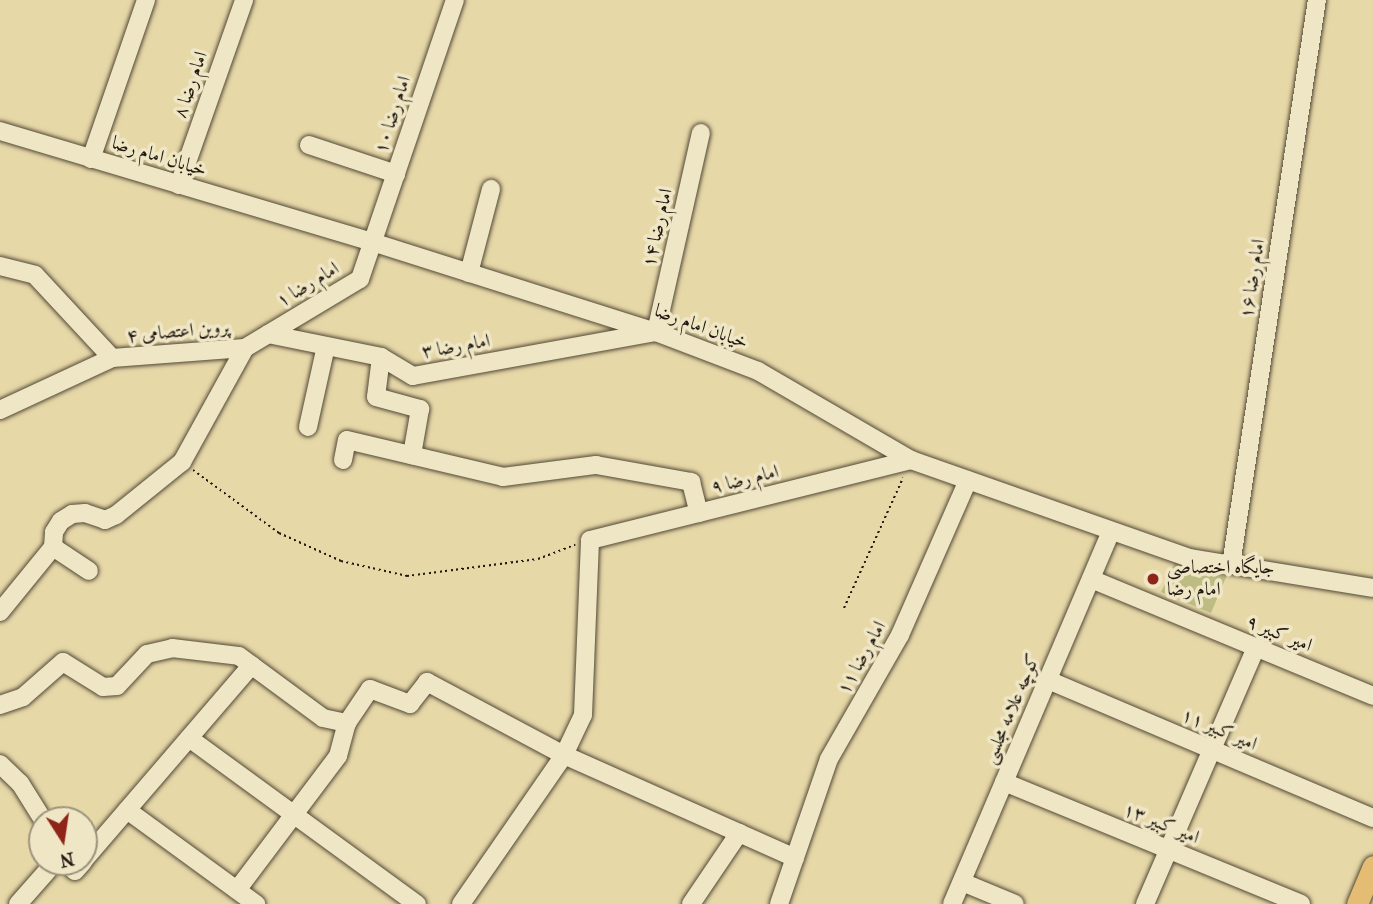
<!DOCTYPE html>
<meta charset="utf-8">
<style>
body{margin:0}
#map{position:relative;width:1373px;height:904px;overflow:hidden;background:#e7d8a8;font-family:"IM FELL French Canon",Amiri,serif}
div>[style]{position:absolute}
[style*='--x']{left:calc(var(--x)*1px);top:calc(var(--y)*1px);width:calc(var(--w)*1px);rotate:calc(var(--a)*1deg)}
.green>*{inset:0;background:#bcbc83}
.path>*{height:2px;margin-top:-1px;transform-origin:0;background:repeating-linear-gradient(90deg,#211910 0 2px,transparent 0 5.5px)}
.roads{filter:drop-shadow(0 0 2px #524936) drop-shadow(0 0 2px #524936)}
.minor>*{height:18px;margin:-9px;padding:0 9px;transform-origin:9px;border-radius:9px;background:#efe6c6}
.major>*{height:21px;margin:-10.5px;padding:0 10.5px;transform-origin:10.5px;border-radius:10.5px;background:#e4bc74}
.dots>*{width:19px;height:19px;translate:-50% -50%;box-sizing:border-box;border:4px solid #efe6c6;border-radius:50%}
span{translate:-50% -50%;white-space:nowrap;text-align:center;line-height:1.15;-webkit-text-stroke:7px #efe6c6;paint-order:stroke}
.street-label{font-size:19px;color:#211910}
.poi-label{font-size:19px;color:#211910}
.left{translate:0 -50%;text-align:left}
.north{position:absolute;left:28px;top:806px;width:70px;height:70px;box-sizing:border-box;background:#efe6c6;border:2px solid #9d947d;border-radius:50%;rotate:168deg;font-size:19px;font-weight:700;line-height:28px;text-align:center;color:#211910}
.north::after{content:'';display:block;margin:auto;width:24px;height:32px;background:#8f2418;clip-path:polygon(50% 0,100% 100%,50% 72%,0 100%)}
</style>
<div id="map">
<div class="green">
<i style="clip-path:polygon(1177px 558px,1229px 570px,1211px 613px,1161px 592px)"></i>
</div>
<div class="path">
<i style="--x:193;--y:470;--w:107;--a:36.2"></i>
<i style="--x:279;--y:533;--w:68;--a:24.3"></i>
<i style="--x:341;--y:561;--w:68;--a:12.8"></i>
<i style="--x:407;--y:576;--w:132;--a:-7.4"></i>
<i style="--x:538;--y:559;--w:40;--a:-21"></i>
<i style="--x:844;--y:608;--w:143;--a:-65.6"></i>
</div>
<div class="roads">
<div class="minor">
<i style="--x:0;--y:131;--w:388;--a:16.6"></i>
<i style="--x:372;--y:242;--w:298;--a:17.6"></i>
<i style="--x:656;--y:332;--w:109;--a:20.9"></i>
<i style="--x:758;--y:371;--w:177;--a:30.2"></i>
<i style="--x:911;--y:460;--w:296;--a:19.4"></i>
<i style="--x:1190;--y:558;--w:185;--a:9.3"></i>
<i style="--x:309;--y:145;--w:92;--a:18.4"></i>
<i style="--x:91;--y:159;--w:168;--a:-70.9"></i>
<i style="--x:179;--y:185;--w:196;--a:-70.6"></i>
<i style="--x:0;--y:266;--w:36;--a:14"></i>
<i style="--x:35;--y:275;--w:113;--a:47.1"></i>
<i style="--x:469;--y:273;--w:87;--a:-75.3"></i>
<i style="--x:268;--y:334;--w:115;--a:11.5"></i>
<i style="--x:381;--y:357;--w:37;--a:31"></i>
<i style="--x:413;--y:376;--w:247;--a:-10.3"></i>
<i style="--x:656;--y:332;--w:204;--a:-77.3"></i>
<i style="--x:381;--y:357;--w:40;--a:97.1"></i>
<i style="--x:376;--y:397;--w:46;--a:15.3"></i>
<i style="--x:420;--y:409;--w:47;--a:99.9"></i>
<i style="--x:0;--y:410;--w:123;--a:-24.9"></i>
<i style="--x:112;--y:358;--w:133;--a:-4.3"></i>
<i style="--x:245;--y:348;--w:134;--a:-31"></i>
<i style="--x:360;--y:279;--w:295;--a:-71.2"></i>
<i style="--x:308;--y:427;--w:83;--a:-77.5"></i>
<i style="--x:343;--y:460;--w:20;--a:-79"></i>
<i style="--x:347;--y:440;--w:160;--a:13.3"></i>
<i style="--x:503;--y:477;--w:94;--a:-7.4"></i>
<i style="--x:596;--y:465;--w:97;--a:10.1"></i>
<i style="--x:691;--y:482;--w:32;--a:76"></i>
<i style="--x:53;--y:547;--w:43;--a:33.7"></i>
<i style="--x:1231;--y:565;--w:572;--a:-81.35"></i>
<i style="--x:1091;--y:579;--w:305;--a:22.5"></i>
<i style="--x:0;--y:612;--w:84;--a:-50.8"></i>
<i style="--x:53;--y:547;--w:15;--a:-86"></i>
<i style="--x:54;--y:532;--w:13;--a:-58"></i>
<i style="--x:61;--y:521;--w:13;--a:-32"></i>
<i style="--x:72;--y:514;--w:13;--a:-4"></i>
<i style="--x:85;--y:513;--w:21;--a:19"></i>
<i style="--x:105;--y:520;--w:12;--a:-24"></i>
<i style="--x:116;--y:515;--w:85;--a:-38.8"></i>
<i style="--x:182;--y:462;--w:130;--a:-61.1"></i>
<i style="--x:1048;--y:680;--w:353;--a:23"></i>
<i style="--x:0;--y:705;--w:24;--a:-19"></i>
<i style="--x:23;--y:697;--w:53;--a:-41.2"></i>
<i style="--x:63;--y:662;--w:47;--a:32"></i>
<i style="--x:103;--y:687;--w:14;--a:-4"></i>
<i style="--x:117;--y:686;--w:44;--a:-46.8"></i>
<i style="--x:147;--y:654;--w:26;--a:-13"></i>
<i style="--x:172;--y:648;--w:67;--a:6.8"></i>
<i style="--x:239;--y:656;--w:104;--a:36.4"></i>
<i style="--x:323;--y:718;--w:25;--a:12"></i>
<i style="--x:189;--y:738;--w:282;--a:36.1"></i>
<i style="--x:0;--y:764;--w:28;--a:44"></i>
<i style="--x:20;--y:783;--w:44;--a:58.1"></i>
<i style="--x:1004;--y:782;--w:321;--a:22.3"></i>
<i style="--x:127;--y:810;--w:160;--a:36.1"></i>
<i style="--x:84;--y:860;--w:257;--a:-49.3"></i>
<i style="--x:64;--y:862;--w:14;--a:39"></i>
<i style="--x:75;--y:871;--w:12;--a:-48"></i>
<i style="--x:962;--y:882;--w:57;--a:22.5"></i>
<i style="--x:237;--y:890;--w:168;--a:-53"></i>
<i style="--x:338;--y:756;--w:34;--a:-75"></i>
<i style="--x:347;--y:723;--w:41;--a:-55.9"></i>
<i style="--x:370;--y:689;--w:43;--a:20.6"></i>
<i style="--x:410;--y:704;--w:28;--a:-52"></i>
<i style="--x:427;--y:682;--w:155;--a:28.1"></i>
<i style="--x:564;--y:755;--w:253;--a:24"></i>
<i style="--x:18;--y:904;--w:56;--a:-48.6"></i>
<i style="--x:461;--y:904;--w:181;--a:-55.3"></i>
<i style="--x:564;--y:755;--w:44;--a:-64.6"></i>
<i style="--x:583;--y:715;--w:175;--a:-87.7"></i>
<i style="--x:590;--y:540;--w:331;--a:-14"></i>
<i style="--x:691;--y:904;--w:86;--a:-55.9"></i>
<i style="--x:779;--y:904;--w:153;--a:-71"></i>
<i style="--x:829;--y:759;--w:143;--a:-60.2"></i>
<i style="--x:900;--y:635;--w:169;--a:-66.3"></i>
<i style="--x:952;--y:904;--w:405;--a:-66.9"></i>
<i style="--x:1145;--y:904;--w:280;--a:-66.6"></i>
</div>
<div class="major">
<i style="--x:1357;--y:904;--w:41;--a:-67.2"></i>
</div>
</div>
<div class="dots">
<i style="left:1153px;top:579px;background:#8f2418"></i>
</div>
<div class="street-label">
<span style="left:191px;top:85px;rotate:-71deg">امام رضا ۸</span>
<span style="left:393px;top:115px;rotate:-72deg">امام رضا ۱۰</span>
<span style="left:159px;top:157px;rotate:17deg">خیابان امام رضا</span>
<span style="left:658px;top:228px;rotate:-77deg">امام رضا ۱۴</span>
<span style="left:1253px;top:279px;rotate:-81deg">امام رضا ۱۶</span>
<span style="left:308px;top:285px;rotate:-31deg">امام رضا ۱</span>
<span style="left:701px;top:327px;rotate:20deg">خیابان امام رضا</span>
<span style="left:178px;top:332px;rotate:-5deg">پروین اعتصامی ۴</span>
<span style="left:456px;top:347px;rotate:-10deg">امام رضا ۳</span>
<span style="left:745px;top:480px;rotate:-14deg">امام رضا ۹</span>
<span style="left:1279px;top:634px;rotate:22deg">امیر کبیر ۹</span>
<span style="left:862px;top:658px;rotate:-61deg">امام رضا ۱۱</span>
<span style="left:1012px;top:709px;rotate:-67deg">کوچه علامه مجلسی</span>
<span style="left:1219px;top:730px;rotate:23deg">امیر کبیر ۱۱</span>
<span style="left:1161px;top:824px;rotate:22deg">امیر کبیر ۱۳</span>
</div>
<div class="poi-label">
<span class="left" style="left:1167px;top:579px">جایگاه اختصاصی<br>امام رضا</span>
</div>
<div class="north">N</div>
</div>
